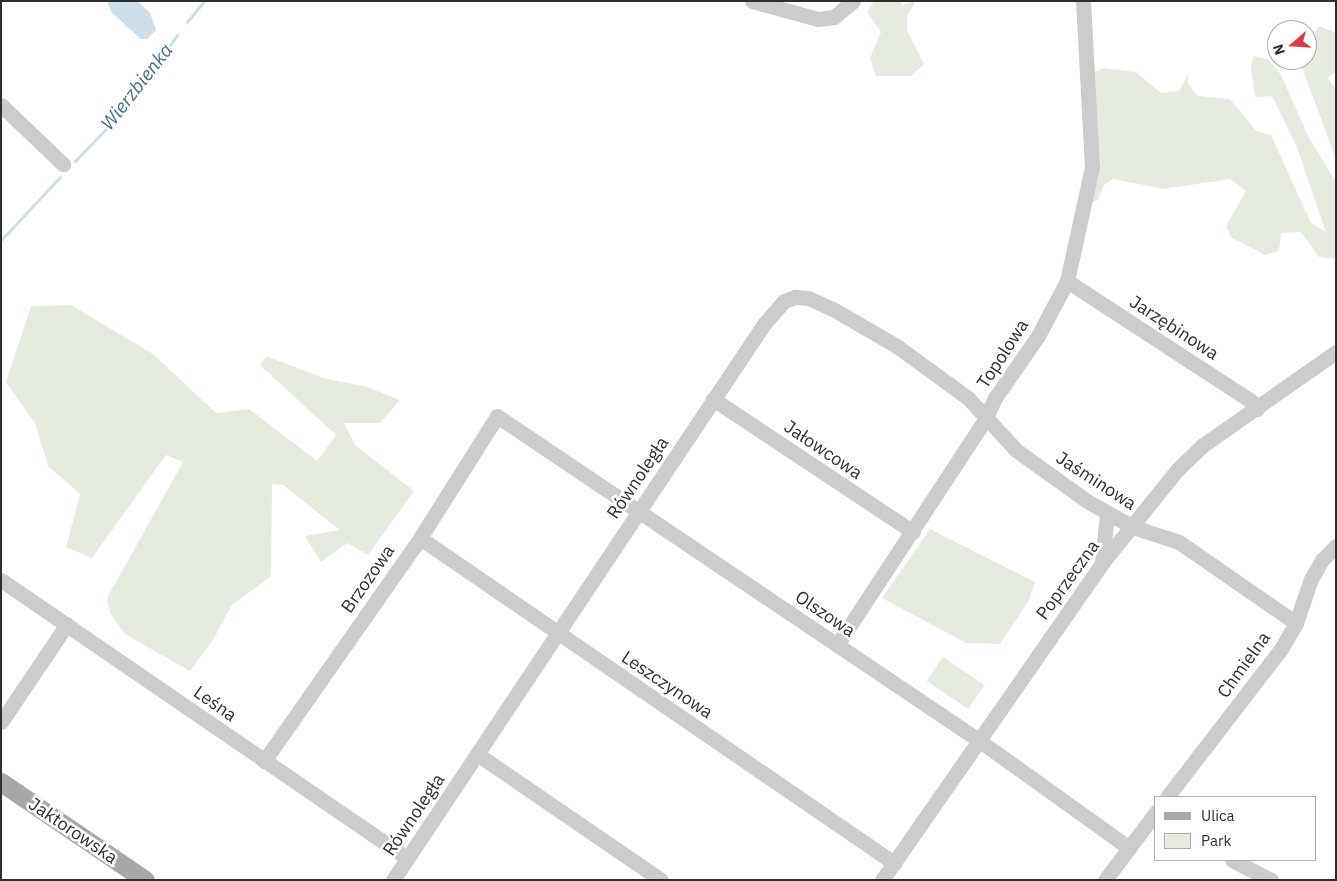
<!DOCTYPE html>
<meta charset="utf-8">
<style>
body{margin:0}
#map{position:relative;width:1337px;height:881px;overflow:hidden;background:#fff;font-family:"IBM Plex Sans",sans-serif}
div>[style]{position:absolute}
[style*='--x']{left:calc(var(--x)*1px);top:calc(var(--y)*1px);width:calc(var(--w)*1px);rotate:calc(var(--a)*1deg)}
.green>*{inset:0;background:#e5ebde;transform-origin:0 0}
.water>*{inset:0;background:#cbdeea}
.stream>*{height:3px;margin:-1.5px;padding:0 1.5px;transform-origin:1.5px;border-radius:1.5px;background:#cbdeea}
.minor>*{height:15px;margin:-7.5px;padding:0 7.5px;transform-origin:7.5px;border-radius:7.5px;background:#ccc}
.major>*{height:19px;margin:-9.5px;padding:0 9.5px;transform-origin:9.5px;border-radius:9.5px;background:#a7a7a7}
span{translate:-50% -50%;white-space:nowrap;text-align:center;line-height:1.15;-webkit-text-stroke:5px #fff;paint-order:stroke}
.street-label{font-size:18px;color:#2f2f2f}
.water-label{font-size:19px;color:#426f8c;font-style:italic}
.frame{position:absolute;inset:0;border:2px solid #2f2f2f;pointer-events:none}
.legend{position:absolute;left:1154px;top:796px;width:162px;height:65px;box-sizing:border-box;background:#fff;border:1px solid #acacac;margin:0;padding:6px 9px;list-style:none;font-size:15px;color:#2f2f2f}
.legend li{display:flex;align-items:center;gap:10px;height:25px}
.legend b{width:25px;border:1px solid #acacac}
.north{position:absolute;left:1267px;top:20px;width:50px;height:50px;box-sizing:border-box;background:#fff;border:1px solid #acacac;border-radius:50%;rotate:251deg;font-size:14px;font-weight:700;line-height:20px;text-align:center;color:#2f2f2f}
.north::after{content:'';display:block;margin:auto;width:18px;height:22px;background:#da3d47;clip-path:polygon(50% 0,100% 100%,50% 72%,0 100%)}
</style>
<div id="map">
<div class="green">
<i style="clip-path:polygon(874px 1px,900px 1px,902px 5px,916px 1px,907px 16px,907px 30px,924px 64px,911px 76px,876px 76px,870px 58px,881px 32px,867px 12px)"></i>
<i style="clip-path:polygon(1320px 26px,1336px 33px,1336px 72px,1327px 78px,1336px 88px,1336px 160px,1302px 67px,1315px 46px,1315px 32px)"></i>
<i style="clip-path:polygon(1253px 56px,1268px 59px,1281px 75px,1308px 136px,1336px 182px,1336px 259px,1319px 257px,1301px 232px,1281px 233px,1279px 251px,1265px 255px,1232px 238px,1226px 226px,1246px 191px,1230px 179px,1163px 189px,1113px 179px,1104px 185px,1098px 200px,1091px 202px,1092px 73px,1104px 68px,1136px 72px,1161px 93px,1179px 91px,1188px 74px,1188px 84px,1198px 96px,1230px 99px,1256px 131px,1271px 135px,1311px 223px,1326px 232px,1296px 145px,1272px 96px,1255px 97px,1251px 70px)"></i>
<i style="clip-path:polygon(71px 305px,153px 354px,216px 413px,249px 409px,317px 461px,336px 435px,260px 365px,266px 356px,323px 378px,367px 387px,400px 400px,380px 423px,344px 423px,355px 445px,414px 491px,368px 555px,347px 543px,321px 562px,305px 536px,340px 530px,283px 485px,272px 484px,271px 576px,232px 605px,214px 638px,190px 671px,125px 634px,110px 613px,107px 598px,183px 462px,166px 455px,92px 558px,66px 547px,80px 494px,48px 466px,35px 423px,6px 382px,31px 306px)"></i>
<i style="clip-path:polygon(930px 529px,1035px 582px,1028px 602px,1000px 644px,966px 643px,882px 598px)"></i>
<i style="left:943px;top:657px;width:50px;height:29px;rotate:34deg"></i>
</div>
<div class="water">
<i style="clip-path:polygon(107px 1px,137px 1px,150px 13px,156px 30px,147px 39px,141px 39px,112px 13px)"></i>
</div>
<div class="stream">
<i style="--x:187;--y:22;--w:27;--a:-51"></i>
<i style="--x:75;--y:161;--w:75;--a:-46.1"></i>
<i style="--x:127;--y:107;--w:88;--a:-55.2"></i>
<i style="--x:1;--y:240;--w:86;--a:-46.9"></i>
</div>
<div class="minor">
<i style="--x:752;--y:1;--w:68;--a:15.3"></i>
<i style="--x:818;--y:19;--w:16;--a:-7"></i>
<i style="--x:834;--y:17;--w:25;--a:-40"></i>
<i style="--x:1;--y:105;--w:86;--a:43.6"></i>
<i style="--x:1067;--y:281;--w:220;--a:33.1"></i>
<i style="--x:1251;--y:401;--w:10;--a:53"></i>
<i style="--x:713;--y:399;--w:240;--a:33.6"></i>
<i style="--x:420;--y:538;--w:575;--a:34.44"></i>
<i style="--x:1102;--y:563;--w:49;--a:-84.2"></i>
<i style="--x:1;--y:580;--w:492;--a:34.4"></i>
<i style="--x:837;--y:645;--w:269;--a:-56.7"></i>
<i style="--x:985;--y:420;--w:24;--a:-66"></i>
<i style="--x:995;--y:398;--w:75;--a:-55.3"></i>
<i style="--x:1038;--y:336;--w:62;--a:-62.2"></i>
<i style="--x:1067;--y:281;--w:117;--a:-77.6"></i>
<i style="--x:1092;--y:167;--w:166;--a:-93.1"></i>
<i style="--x:1;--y:722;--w:118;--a:-56"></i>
<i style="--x:477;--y:754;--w:223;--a:34.4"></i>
<i style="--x:264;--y:761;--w:272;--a:-55"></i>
<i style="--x:420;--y:538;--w:144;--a:-57.7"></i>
<i style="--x:497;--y:416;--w:579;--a:33.94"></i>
<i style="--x:977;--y:739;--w:187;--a:35.6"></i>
<i style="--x:1167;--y:797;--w:187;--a:-52.4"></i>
<i style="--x:1281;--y:649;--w:30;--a:-60"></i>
<i style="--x:1296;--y:623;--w:46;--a:-71.2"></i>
<i style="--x:1311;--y:579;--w:22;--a:-60"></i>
<i style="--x:1322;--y:560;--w:20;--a:-45"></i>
<i style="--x:1232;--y:860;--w:44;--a:27.1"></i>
<i style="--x:393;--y:880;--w:668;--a:-56.29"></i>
<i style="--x:764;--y:324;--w:30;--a:-49"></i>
<i style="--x:784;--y:301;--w:12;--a:-20"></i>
<i style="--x:795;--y:297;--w:13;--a:4"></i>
<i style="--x:808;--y:298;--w:27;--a:24"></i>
<i style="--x:833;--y:309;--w:75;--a:30.3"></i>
<i style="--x:898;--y:347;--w:87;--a:36.1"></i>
<i style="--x:968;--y:398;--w:71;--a:47.3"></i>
<i style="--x:1016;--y:450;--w:87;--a:35.7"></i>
<i style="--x:1087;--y:501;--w:53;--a:29.5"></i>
<i style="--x:1133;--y:527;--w:48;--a:18.1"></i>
<i style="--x:1179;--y:542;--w:142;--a:34.7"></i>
<i style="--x:882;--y:880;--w:386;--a:-55.2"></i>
<i style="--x:1102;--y:563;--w:119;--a:-51.1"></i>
<i style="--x:1177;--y:470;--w:36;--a:-44"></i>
<i style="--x:1203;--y:445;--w:162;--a:-35"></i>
<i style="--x:1105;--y:880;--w:85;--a:-53.1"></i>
</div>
<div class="major">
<i style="--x:1;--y:782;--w:174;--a:34.2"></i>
</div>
<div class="street-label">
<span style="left:1174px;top:328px;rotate:33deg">Jarzębinowa</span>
<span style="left:1003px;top:354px;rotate:-57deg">Topolowa</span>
<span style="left:823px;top:450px;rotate:34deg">Jałowcowa</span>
<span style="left:638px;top:478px;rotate:-56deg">Równoległa</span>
<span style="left:1096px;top:481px;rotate:33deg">Jaśminowa</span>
<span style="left:368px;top:579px;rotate:-55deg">Brzozowa</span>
<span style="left:1068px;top:580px;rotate:-54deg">Poprzeczna</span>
<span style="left:825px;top:614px;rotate:34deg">Olszowa</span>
<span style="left:1244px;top:665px;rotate:-54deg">Chmielna</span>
<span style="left:667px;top:685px;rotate:34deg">Leszczynowa</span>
<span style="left:215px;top:704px;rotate:35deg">Leśna</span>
<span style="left:414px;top:815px;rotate:-56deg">Równoległa</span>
<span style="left:73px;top:831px;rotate:34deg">Jaktorowska</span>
</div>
<div class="water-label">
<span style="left:137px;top:87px;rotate:-52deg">Wierzbienka</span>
</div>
<div class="frame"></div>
<ul class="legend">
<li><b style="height:6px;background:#a7a7a7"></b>Ulica</li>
<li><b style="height:14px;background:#e5ebde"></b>Park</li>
</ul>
<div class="north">N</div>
</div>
